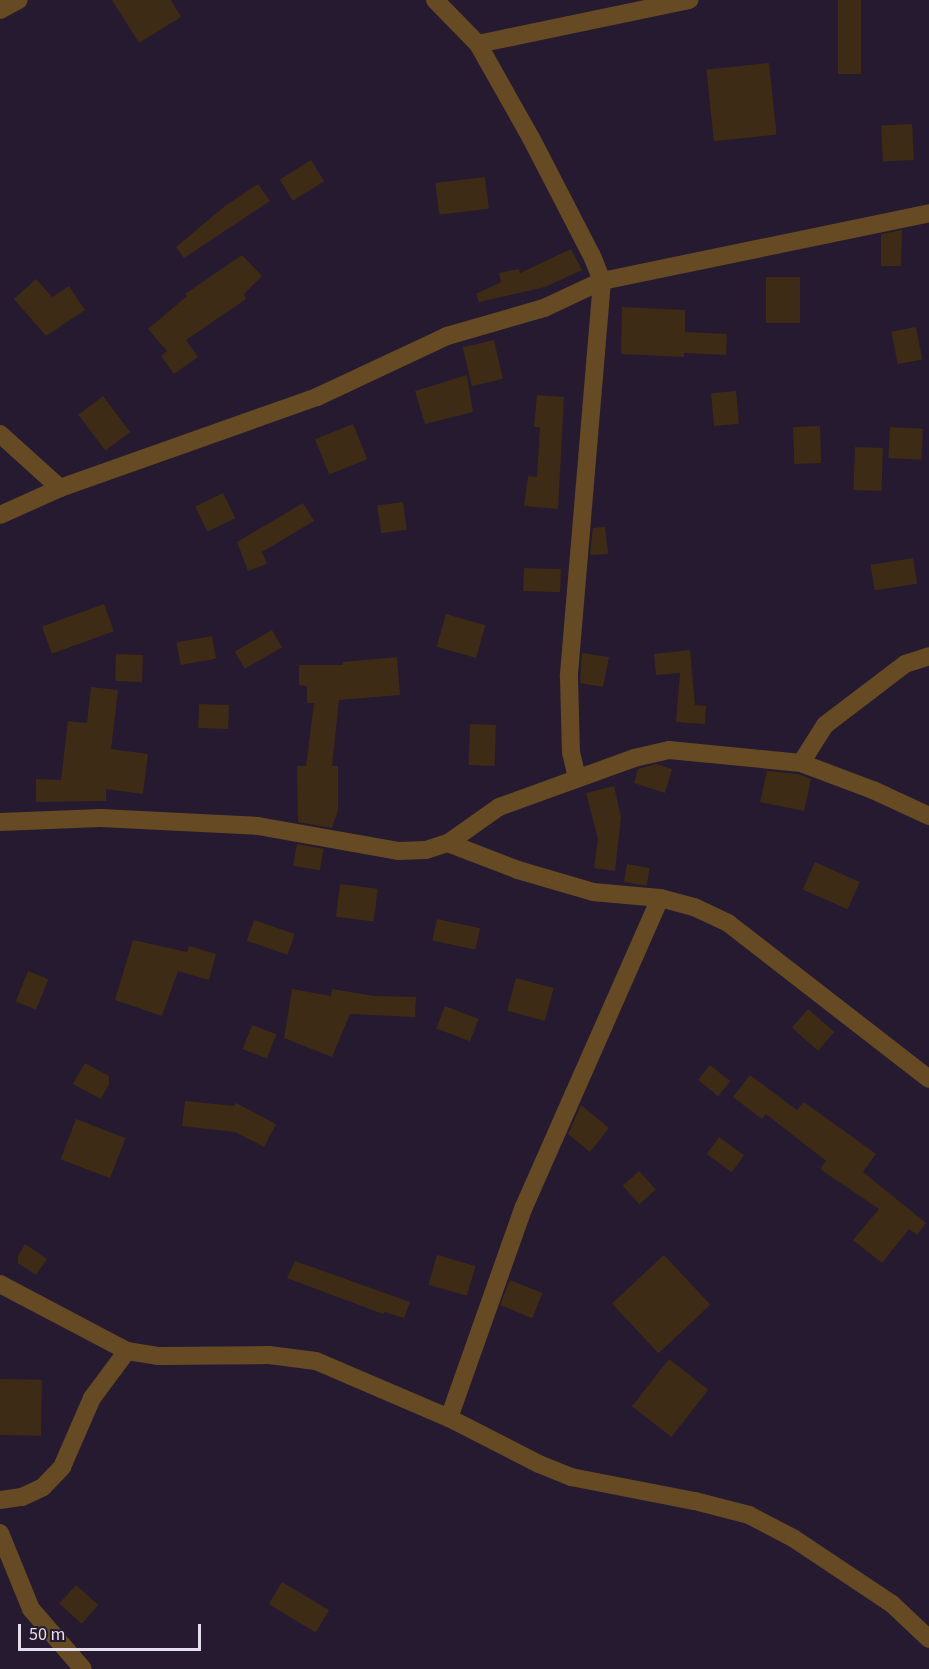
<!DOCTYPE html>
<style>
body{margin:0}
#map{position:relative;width:929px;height:1669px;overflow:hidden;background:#251a2f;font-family:"Source Sans 3",sans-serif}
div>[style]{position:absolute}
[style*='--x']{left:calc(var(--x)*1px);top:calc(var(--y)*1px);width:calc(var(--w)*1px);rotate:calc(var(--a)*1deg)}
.building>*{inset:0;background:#3d2b16;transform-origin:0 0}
.street>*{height:18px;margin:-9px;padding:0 9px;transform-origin:9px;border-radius:9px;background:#664a23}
span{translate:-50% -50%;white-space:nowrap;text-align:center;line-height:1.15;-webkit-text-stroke:4.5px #251a2f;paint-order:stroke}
.scale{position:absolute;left:18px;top:1624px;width:183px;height:27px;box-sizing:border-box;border:3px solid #e5deed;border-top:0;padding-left:8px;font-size:18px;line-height:21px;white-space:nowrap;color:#e5deed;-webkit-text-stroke:4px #251a2f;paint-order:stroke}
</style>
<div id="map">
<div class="building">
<i style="clip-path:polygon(112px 0,171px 0,181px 17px,139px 43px)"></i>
<i style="left:838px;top:0;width:23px;height:74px"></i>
<i style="left:769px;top:63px;width:72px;height:63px;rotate:84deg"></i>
<i style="left:912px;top:124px;width:36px;height:31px;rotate:87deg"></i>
<i style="left:311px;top:160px;width:25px;height:37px;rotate:58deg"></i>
<i style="left:485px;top:177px;width:32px;height:50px;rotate:83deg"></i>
<i style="clip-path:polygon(258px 184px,270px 201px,184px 258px,176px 247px,225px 206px)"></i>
<i style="clip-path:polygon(902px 230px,901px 266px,881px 266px,881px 234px)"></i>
<i style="clip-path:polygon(571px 249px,582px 270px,545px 287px,479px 302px,476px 294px,501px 282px,499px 273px,519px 269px,520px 273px)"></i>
<i style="clip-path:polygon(242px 255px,262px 276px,244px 294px,246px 299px,186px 340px,198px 357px,174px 374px,161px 356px,167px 351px,148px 329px,187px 296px,185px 294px)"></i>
<i style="left:800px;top:277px;width:46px;height:34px;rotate:90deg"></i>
<i style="clip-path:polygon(36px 279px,52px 297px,69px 286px,85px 310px,46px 336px,14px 299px)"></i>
<i style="clip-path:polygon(622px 307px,685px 310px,685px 332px,727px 334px,726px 355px,684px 353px,684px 357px,621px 354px)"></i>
<i style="left:916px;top:327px;width:33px;height:25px;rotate:79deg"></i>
<i style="left:494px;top:340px;width:40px;height:32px;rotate:77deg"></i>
<i style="clip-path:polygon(467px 375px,473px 412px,425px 424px,415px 391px)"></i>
<i style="left:736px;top:391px;width:33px;height:25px;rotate:85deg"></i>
<i style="clip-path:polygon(537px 395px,564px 397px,558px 509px,524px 506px,528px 476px,537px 477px,540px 427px,534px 427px)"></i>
<i style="left:103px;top:396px;width:45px;height:31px;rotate:53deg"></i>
<i style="left:353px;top:424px;width:38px;height:41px;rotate:68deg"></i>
<i style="left:820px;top:426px;width:37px;height:27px;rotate:88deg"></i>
<i style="left:890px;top:427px;width:33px;height:31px;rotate:3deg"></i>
<i style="left:855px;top:447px;width:28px;height:43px;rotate:2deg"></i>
<i style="left:223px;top:493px;width:28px;height:31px;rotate:64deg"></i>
<i style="left:403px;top:502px;width:28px;height:26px;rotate:82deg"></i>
<i style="clip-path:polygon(303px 503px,314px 521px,262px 552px,267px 564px,248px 571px,237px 542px)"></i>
<i style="clip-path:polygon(605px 527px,608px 554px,590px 555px,593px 528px)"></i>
<i style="left:913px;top:558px;width:26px;height:43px;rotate:81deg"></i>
<i style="left:524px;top:568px;width:37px;height:23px;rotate:2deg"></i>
<i style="left:104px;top:604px;width:29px;height:66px;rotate:70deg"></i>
<i style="left:446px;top:614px;width:41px;height:34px;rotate:16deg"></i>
<i style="left:272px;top:630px;width:20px;height:43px;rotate:60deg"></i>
<i style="left:212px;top:636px;width:23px;height:36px;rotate:80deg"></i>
<i style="clip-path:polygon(690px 650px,695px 705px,706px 706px,705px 724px,676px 722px,680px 673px,656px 675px,654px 654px)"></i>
<i style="clip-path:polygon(582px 653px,609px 657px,603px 687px,580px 683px)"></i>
<i style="left:116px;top:654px;width:27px;height:27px;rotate:2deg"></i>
<i style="clip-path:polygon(397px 657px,400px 695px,339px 700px,332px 766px,338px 766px,338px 810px,332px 828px,298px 822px,297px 766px,306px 766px,314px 703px,307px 703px,307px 686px,299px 685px,299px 665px,343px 665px,343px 662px)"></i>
<i style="clip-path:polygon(91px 687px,118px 690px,111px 749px,148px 754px,143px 794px,106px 789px,106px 801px,36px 802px,36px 779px,61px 780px,68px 721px,87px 723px)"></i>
<i style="left:199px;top:704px;width:30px;height:24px;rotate:2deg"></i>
<i style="left:470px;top:724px;width:26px;height:41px;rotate:2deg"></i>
<i style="clip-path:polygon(656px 764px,672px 769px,665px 793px,634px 783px,638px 769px)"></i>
<i style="clip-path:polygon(767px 771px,798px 774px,811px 779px,804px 811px,760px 802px)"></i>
<i style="clip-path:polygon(614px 786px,621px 817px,615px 871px,594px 868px,598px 839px,586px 793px)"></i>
<i style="left:297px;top:844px;width:27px;height:22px;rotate:10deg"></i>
<i style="left:815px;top:862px;width:49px;height:30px;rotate:24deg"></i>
<i style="left:627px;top:864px;width:23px;height:18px;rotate:10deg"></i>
<i style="left:340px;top:884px;width:38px;height:33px;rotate:7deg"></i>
<i style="left:437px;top:919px;width:44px;height:22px;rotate:12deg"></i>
<i style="left:254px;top:920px;width:43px;height:22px;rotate:19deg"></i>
<i style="clip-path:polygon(133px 940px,187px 952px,189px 946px,216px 954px,209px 980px,178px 971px,162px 1016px,115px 1000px)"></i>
<i style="left:28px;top:971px;width:22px;height:33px;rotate:22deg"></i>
<i style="left:516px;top:978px;width:39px;height:34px;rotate:15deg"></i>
<i style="clip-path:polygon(292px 989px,331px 996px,332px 989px,374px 996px,416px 997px,415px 1017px,350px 1014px,332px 1057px,284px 1038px)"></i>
<i style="left:445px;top:1006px;width:36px;height:24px;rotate:21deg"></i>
<i style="left:808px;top:1009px;width:35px;height:25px;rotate:41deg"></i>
<i style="left:252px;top:1025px;width:26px;height:26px;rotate:21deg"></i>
<i style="clip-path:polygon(85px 1063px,109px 1076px,109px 1084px,101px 1099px,73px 1084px)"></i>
<i style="left:710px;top:1065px;width:26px;height:19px;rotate:39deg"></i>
<i style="clip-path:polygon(750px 1075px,797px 1110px,804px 1102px,876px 1154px,863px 1172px,926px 1223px,917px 1235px,909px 1229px,882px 1263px,853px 1240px,879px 1209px,820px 1169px,826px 1161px,766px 1114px,762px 1119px,733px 1097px)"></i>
<i style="clip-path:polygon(185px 1101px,234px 1106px,236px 1103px,276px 1124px,264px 1147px,235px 1132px,182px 1126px)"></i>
<i style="clip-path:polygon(581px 1105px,609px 1128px,590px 1152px,568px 1134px)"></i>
<i style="left:76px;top:1119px;width:53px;height:43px;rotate:21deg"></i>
<i style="left:719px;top:1137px;width:31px;height:21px;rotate:36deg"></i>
<i style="left:639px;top:1171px;width:25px;height:22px;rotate:48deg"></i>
<i style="clip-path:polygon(25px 1244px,47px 1259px,36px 1275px,18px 1263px,18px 1256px)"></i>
<i style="left:437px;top:1255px;width:40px;height:31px;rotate:16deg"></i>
<i style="left:664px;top:1255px;width:68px;height:71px;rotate:47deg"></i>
<i style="clip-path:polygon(295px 1261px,410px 1302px,404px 1318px,384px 1312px,383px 1314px,287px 1278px)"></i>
<i style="left:510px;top:1280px;width:35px;height:27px;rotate:22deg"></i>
<i style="left:669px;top:1359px;width:50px;height:60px;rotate:38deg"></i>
<i style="left:0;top:1379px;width:42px;height:56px;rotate:1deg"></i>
<i style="left:282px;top:1582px;width:55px;height:26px;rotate:31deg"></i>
<i style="left:76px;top:1585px;width:30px;height:25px;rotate:42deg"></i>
</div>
<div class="street">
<i style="--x:435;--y:0;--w:62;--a:45.7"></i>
<i style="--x:478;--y:44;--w:108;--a:60.6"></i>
<i style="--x:531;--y:138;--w:133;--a:62.7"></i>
<i style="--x:592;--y:256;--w:27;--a:68"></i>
<i style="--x:602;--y:281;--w:397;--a:94.8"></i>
<i style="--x:569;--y:677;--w:75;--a:88.5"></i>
<i style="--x:571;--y:752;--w:27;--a:77"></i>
<i style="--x:0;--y:10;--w:21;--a:-28"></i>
<i style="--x:478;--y:44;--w:216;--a:-11.8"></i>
<i style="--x:0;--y:434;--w:81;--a:42"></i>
<i style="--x:0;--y:515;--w:66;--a:-24.2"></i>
<i style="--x:60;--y:488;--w:273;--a:-19.5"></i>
<i style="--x:317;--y:397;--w:144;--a:-25.1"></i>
<i style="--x:447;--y:336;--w:101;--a:-16.1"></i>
<i style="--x:544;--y:308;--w:64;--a:-25"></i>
<i style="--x:602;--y:281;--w:334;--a:-11.7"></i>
<i style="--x:801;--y:763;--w:45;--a:-57.7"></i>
<i style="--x:825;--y:725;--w:101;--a:-37.3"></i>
<i style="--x:905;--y:664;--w:25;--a:-18"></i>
<i style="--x:0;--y:822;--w:101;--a:-2.3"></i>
<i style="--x:101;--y:818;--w:157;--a:2.9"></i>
<i style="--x:258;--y:826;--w:142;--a:10.1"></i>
<i style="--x:398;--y:851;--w:28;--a:-2"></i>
<i style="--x:426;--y:850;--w:23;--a:-18"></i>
<i style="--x:448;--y:843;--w:62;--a:-35.2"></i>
<i style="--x:499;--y:807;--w:144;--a:-19.9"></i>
<i style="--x:634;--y:758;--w:36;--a:-13"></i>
<i style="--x:669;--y:750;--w:133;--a:5.6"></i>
<i style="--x:801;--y:763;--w:77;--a:20.6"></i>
<i style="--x:873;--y:790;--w:62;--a:24.9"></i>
<i style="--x:448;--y:843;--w:75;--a:21.1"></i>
<i style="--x:518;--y:870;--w:78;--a:16.3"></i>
<i style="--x:593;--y:892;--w:67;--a:5.1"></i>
<i style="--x:660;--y:898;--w:35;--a:15"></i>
<i style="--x:694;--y:907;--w:38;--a:25"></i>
<i style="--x:728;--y:923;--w:254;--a:37.8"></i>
<i style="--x:0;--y:1284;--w:144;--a:27.8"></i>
<i style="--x:127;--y:1351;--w:31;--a:9"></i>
<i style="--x:158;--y:1356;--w:111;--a:-0.5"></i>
<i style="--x:269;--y:1355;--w:47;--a:7.3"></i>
<i style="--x:316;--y:1361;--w:145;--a:23.2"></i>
<i style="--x:449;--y:1418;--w:101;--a:27.1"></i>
<i style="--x:539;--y:1464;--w:35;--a:22"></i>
<i style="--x:571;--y:1477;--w:126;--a:11"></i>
<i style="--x:695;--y:1501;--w:56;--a:14.5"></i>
<i style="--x:749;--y:1515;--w:50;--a:27.6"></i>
<i style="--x:793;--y:1538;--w:119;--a:33.7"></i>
<i style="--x:892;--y:1604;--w:51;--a:43.4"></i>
<i style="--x:449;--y:1418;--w:222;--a:-70.5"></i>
<i style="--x:523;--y:1209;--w:340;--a:-66.2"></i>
<i style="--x:0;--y:1500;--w:22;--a:-8"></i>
<i style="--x:22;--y:1497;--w:23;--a:-25"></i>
<i style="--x:43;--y:1487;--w:28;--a:-46"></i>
<i style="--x:62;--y:1467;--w:75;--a:-66.5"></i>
<i style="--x:92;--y:1398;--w:59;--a:-53.3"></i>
<i style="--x:0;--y:1533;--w:82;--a:67.8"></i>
<i style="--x:31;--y:1609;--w:79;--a:49.1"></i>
</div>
<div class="scale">50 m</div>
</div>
